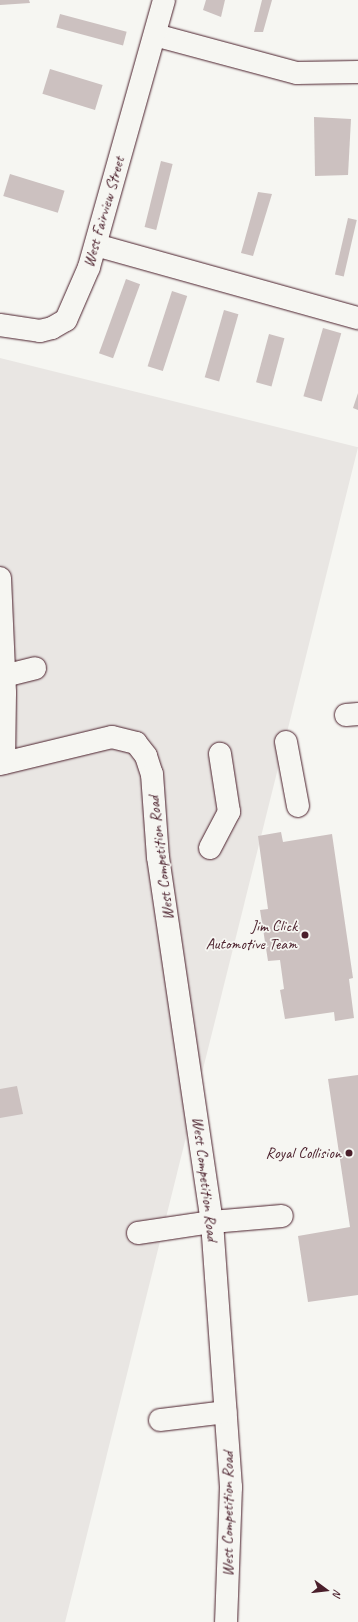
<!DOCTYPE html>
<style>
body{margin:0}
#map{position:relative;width:358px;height:1622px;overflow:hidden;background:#f6f6f2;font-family:Caveat,sans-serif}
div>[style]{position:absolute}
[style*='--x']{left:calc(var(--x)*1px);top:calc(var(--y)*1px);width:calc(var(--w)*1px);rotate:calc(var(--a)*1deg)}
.built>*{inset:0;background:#e9e6e3;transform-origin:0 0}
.building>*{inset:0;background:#ccc1c0;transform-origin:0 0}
.roads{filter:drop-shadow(0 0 1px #4a1f2b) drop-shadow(0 0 1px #4a1f2b)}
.minor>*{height:22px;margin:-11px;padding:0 11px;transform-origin:11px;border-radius:11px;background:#f6f6f2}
.dots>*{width:11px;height:11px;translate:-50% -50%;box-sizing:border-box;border:2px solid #f6f6f2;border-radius:50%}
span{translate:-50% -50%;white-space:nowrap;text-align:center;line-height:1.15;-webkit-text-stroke:3.5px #f6f6f2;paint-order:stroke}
.street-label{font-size:16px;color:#4a1f2b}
.poi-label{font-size:16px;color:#4a1f2b}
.right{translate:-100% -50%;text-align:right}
.north{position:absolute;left:306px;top:1570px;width:40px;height:40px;-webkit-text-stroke:3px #f6f6f2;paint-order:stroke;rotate:105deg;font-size:11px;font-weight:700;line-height:16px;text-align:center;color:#4a1f2b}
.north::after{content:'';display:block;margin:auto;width:14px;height:18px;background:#4a1f2b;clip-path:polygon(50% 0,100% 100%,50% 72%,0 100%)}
</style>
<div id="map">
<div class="built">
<i style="left:0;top:358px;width:369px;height:1264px;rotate:14deg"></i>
</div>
<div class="building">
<i style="clip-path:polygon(0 0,29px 0,30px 3px,0 5px)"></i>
<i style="clip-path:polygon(206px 0,225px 0,221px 17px,203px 10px)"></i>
<i style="clip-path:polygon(262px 0,272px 0,263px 32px,254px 32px)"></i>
<i style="left:60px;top:14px;width:69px;height:14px;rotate:15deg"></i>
<i style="left:50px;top:69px;width:55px;height:26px;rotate:17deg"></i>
<i style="clip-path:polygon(314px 117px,351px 119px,348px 175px,315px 176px)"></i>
<i style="left:161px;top:161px;width:12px;height:68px;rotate:14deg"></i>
<i style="left:10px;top:174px;width:57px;height:23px;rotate:17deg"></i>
<i style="clip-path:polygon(258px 192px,272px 194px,253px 256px,241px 253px)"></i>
<i style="left:348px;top:218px;width:9px;height:58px;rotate:13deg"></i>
<i style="left:126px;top:279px;width:15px;height:79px;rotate:20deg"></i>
<i style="left:172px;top:291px;width:16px;height:79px;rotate:18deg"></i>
<i style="left:224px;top:310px;width:15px;height:70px;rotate:16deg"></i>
<i style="left:323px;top:328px;width:19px;height:71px;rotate:16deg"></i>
<i style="left:269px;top:334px;width:16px;height:50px;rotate:15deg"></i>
<i style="clip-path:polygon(358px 393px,358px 410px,353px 408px)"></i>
<i style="clip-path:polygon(281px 832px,283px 842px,332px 834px,353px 978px,349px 979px,354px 1018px,335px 1021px,334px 1012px,285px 1019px,280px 990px,284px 989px,280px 960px,268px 961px,260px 910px,268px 909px,258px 836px)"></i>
<i style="clip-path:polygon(358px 1075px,358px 1295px,308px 1302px,298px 1236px,350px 1227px,328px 1079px)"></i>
<i style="clip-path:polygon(17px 1086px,23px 1114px,0 1118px,0 1089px)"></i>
</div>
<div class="roads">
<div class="minor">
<i style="--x:155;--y:35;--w:147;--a:15"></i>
<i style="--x:297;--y:73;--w:61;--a:-0.9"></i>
<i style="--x:96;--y:245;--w:272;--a:15.6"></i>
<i style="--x:0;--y:325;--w:40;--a:8.5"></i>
<i style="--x:40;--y:331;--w:12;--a:-14"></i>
<i style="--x:52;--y:328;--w:16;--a:-30"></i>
<i style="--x:66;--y:320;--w:58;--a:-66.5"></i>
<i style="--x:89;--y:267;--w:277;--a:-74.3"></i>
<i style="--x:0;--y:578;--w:115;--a:87.5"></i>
<i style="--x:5;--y:693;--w:70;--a:90.8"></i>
<i style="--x:4;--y:676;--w:32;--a:-14"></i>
<i style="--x:346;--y:715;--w:12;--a:-5"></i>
<i style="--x:286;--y:742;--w:65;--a:79.4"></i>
<i style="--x:0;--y:764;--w:115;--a:-13.6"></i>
<i style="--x:112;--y:737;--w:25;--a:14"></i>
<i style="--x:136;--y:743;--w:16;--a:52"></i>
<i style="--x:146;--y:756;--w:19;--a:72"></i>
<i style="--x:152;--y:774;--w:83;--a:85.9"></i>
<i style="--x:158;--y:857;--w:369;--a:81.6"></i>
<i style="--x:212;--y:1222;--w:266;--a:85.9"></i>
<i style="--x:231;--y:1487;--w:135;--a:92.1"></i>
<i style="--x:210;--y:848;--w:41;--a:-62.2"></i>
<i style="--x:229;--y:812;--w:59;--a:-98.8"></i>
<i style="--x:138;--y:1233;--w:75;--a:-8.5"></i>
<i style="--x:212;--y:1222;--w:70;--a:-4.9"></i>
<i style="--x:160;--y:1420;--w:66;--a:-6.9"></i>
</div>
</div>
<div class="dots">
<i style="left:305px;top:935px;background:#4a1f2b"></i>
<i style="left:349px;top:1153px;background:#4a1f2b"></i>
</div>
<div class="street-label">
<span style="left:104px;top:212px;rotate:-74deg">West Fairview Street</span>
<span style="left:161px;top:858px;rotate:-97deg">West Competition Road</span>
<span style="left:205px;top:1179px;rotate:83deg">West Competition Road</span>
<span style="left:228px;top:1514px;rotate:-90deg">West Competition Road</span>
</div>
<div class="poi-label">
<span class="right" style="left:297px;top:935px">Jim Click<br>Automotive Team</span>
<span class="right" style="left:341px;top:1153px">Royal Collision</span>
</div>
<div class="north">N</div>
</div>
